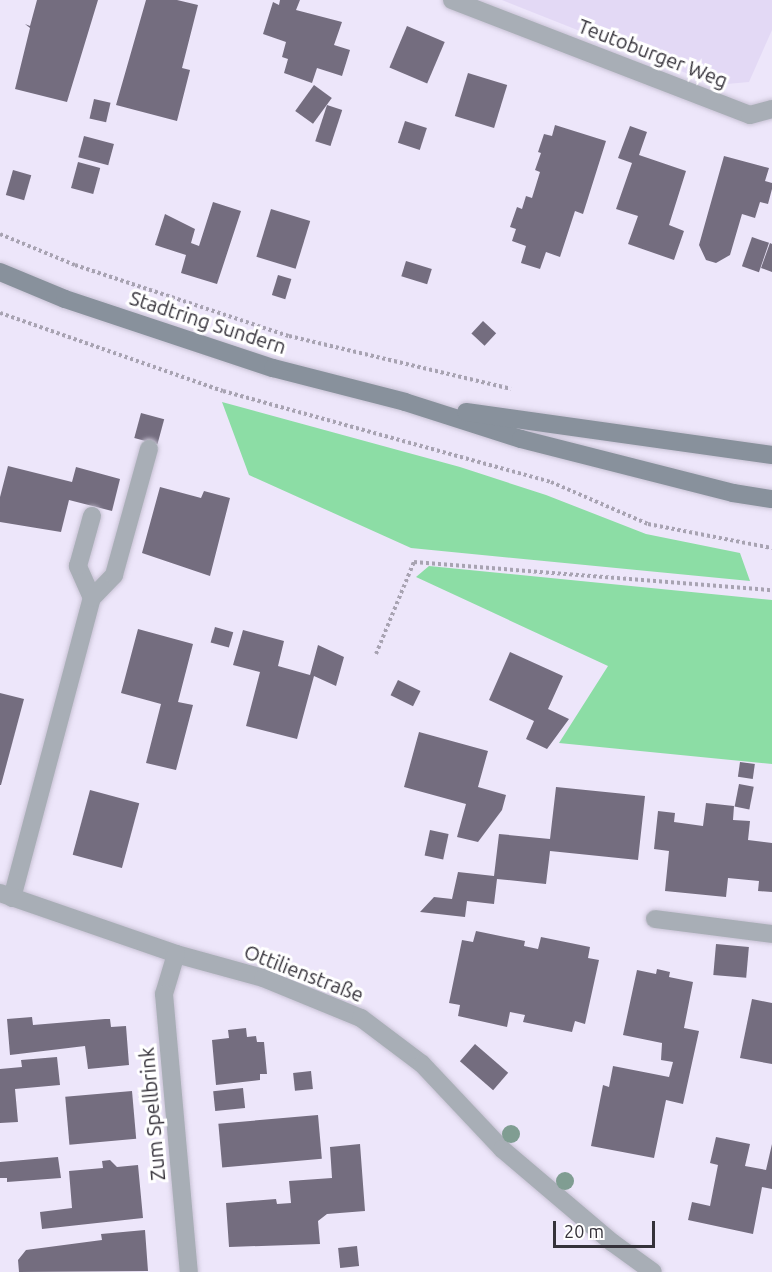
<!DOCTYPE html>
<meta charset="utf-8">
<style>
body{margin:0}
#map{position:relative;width:772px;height:1272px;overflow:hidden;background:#ede6fa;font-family:Ubuntu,sans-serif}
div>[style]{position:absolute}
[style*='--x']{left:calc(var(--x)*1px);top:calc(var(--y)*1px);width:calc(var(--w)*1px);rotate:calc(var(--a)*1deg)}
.built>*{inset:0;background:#e3d9f5}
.green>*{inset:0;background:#8cdda5}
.building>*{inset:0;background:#746d7f;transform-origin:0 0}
.path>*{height:4px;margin-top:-2px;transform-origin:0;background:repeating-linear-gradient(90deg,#a8a3b2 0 3px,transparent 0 6px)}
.roads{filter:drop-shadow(0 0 2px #c8c2d4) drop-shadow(0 0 2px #c8c2d4)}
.lane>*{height:18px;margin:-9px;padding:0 9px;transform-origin:9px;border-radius:9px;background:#a8aeb6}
.street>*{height:18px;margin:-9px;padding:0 9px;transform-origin:9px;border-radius:9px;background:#a8aeb6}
.secondary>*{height:18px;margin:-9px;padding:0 9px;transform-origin:9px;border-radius:9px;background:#88919c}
.trees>*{width:18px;height:18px;margin:-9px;border-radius:50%;background:#809d92}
span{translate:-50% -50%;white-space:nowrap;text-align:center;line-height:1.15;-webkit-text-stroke:6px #fff;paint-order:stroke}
.street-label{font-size:20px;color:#35323a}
.scale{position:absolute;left:553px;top:1221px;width:102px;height:27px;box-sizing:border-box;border:3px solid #35323a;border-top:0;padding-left:8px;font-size:18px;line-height:21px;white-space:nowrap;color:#35323a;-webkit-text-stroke:4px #fff;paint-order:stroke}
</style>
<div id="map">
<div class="built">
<i style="clip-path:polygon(502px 0,772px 0,772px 30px,749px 82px,716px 85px)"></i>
</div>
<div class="green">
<i style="clip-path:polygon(222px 402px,460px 467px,546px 495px,646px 534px,740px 553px,750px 581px,411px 548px,249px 475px)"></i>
<i style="clip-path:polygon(429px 566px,772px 600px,772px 764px,559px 743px,608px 666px,416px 577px)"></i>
</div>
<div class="building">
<i style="clip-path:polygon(37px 0,98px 0,67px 102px,15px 89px,30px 28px,25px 24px,30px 26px)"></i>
<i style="clip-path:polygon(146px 0,177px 0,198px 5px,182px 68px,190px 70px,177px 121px,116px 105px)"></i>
<i style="clip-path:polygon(280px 0,300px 0,296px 10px,342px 22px,334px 45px,350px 50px,342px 76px,317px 68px,312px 83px,284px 73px,288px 59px,282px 57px,286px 42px,263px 34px,273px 2px,279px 5px)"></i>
<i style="left:407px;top:26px;width:41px;height:45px;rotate:23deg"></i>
<i style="left:468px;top:73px;width:41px;height:45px;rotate:17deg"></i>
<i style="left:314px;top:85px;width:22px;height:32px;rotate:36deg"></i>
<i style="left:94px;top:99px;width:17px;height:20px;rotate:13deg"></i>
<i style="left:327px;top:105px;width:16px;height:38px;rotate:18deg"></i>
<i style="left:405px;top:121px;width:23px;height:23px;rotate:18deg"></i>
<i style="clip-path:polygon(555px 125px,606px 141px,583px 214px,575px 211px,560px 257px,546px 252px,540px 269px,521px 263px,526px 246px,512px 241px,516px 229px,510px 227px,517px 207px,522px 209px,526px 196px,532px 198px,540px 172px,535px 170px,541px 153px,538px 152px,544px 134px,552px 136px)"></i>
<i style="clip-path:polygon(630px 126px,647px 132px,639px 155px,686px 171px,669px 225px,684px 231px,674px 260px,628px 244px,638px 216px,616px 209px,632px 163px,618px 158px)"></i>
<i style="left:84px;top:136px;width:31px;height:22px;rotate:15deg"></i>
<i style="clip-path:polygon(724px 156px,769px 168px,765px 181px,772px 183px,772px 189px,768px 204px,760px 202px,755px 218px,742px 214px,730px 255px,716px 263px,706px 260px,699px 245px)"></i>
<i style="left:78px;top:162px;width:23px;height:27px;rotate:15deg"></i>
<i style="left:13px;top:170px;width:19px;height:26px;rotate:16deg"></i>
<i style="clip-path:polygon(213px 202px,241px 211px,217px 284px,181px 273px,186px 255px,155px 245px,165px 214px,195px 229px,191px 243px,199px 246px)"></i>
<i style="left:271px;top:209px;width:41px;height:50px;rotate:17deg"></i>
<i style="left:752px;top:237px;width:18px;height:31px;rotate:19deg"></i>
<i style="clip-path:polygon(770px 243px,772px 244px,772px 272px,761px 268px)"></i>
<i style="left:406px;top:261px;width:27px;height:16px;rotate:17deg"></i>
<i style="left:278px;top:275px;width:14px;height:21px;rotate:17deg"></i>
<i style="left:483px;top:321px;width:18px;height:17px;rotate:43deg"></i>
<i style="left:141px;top:413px;width:24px;height:26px;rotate:15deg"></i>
<i style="clip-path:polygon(8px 466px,72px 482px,76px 467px,120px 479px,112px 511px,69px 500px,61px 532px,0 522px,0 497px)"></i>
<i style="clip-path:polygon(160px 487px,201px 498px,204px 491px,230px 498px,210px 576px,142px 553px)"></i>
<i style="left:215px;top:627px;width:19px;height:16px;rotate:16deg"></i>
<i style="clip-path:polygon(138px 629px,193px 644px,178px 702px,193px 705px,176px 770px,146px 763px,161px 704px,121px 693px)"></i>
<i style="clip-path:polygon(243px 630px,284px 641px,278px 666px,310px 675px,318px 645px,344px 657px,336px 686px,314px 676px,297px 739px,246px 726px,260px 672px,233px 665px)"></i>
<i style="clip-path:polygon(510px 652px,563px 676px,548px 709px,569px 719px,547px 749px,526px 739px,534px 721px,489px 700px)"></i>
<i style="left:398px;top:680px;width:25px;height:17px;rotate:26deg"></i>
<i style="clip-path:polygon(0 693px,24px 699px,1px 785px,0 785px)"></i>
<i style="clip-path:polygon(419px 732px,488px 751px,478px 787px,506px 795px,502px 810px,478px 842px,457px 837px,466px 804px,404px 787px)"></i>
<i style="left:740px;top:762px;width:15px;height:15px;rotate:8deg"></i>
<i style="left:739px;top:784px;width:15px;height:23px;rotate:11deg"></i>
<i style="clip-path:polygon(556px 787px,645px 796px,638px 860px,550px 851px,546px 884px,497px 879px,494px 904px,467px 901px,465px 917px,420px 912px,434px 897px,452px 899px,458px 872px,494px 876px,499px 834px,550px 839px)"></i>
<i style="left:90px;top:790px;width:51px;height:67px;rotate:15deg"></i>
<i style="clip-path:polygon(706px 803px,734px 806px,733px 820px,750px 821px,748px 840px,772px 843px,772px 892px,758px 891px,759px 881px,728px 878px,726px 897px,665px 891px,669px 851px,654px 849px,658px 811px,675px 813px,674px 822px,703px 826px)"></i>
<i style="left:430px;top:830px;width:19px;height:26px;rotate:12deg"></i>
<i style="clip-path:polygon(476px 931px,525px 941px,524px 946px,538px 949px,541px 937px,590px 947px,588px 958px,599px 960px,585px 1024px,575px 1021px,572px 1032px,523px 1022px,525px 1015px,510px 1012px,507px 1027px,458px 1016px,460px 1005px,449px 1003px,462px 940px,473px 942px)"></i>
<i style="left:716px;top:944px;width:33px;height:31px;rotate:5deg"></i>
<i style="clip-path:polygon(657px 969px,670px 972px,669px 977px,693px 982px,684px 1028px,699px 1031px,683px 1104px,666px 1100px,654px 1158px,591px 1146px,603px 1085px,609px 1087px,613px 1066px,669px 1077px,673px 1062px,661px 1060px,662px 1043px,623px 1035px,637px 970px,656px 974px)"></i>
<i style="clip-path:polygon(752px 999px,772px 1003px,772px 1064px,740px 1058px)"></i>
<i style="clip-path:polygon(32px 1017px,33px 1025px,105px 1019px,110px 1019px,111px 1027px,126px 1026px,129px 1065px,88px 1069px,85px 1046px,10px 1055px,7px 1019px)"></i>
<i style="clip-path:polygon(246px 1028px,247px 1037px,256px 1036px,257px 1042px,264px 1042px,267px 1074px,260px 1074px,260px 1080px,216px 1085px,212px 1040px,229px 1038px,228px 1030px)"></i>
<i style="left:475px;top:1044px;width:44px;height:23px;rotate:41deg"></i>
<i style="clip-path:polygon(57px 1057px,60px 1085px,15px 1089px,18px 1122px,0 1123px,0 1069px,22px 1067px,21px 1060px)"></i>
<i style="left:311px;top:1071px;width:18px;height:18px;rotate:84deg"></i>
<i style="left:243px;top:1088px;width:20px;height:30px;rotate:84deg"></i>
<i style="left:132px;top:1091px;width:48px;height:67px;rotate:85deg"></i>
<i style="left:318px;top:1115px;width:44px;height:100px;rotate:85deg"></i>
<i style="clip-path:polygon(716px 1137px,750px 1144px,745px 1166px,766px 1170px,772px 1144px,772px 1189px,762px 1187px,753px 1234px,688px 1220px,692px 1202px,710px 1206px,718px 1165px,710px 1163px)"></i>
<i style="clip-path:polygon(360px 1144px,365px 1211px,327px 1214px,318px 1221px,320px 1244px,229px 1247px,226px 1203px,276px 1199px,277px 1204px,291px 1203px,289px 1181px,332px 1178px,330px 1147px)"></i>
<i style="clip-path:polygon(58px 1157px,61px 1178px,7px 1182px,7px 1178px,0 1178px,0 1162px)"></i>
<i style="clip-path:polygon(110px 1160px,117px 1167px,138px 1165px,143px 1218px,42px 1229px,40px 1212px,72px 1208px,69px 1171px,103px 1168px,102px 1161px)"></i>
<i style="clip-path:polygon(145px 1230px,148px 1271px,19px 1272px,18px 1260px,26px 1250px,102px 1240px,101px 1234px)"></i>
<i style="left:357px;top:1246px;width:20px;height:19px;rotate:84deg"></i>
</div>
<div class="path">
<i style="--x:0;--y:234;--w:81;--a:22.5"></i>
<i style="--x:75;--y:265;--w:225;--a:18.4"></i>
<i style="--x:289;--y:336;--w:228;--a:13.4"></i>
<i style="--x:0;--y:313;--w:236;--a:19.3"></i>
<i style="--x:223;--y:391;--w:340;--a:15.5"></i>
<i style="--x:551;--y:482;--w:106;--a:23.4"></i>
<i style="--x:648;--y:524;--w:126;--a:11"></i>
<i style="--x:376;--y:654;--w:100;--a:-67.6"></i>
<i style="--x:414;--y:562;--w:359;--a:4.5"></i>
</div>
<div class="roads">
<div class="lane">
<i style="--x:92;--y:598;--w:35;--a:-114"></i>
<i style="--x:78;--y:566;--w:52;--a:-74.4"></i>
<i style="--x:12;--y:898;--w:310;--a:-75.1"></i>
<i style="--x:92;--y:598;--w:32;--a:-46"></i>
<i style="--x:114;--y:575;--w:131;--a:-74.5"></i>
<i style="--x:655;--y:919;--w:118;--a:7.3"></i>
</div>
<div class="street">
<i style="--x:452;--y:0;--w:319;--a:21.1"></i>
<i style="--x:750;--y:115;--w:23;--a:-15"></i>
<i style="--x:0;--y:893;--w:186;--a:19.1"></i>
<i style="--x:176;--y:954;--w:90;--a:15.4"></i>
<i style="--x:263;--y:978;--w:106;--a:22.2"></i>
<i style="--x:361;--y:1018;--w:76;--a:37"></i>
<i style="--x:422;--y:1064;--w:117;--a:46.7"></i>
<i style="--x:502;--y:1149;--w:145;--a:40.3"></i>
<i style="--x:613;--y:1243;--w:49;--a:35.9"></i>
<i style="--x:176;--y:954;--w:42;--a:106.7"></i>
<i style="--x:164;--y:994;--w:279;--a:84.9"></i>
</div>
<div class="secondary">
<i style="--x:0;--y:272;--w:70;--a:22.6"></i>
<i style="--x:65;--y:299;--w:219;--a:18.4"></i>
<i style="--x:273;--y:368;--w:136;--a:14.4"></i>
<i style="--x:405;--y:402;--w:122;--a:17.7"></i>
<i style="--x:521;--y:439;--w:219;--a:14.3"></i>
<i style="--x:733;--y:493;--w:39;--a:9"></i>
<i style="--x:466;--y:412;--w:309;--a:8"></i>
</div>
</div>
<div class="trees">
<i style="left:511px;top:1134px"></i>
<i style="left:565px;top:1181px"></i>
</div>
<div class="street-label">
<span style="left:653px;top:53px;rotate:21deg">Teutoburger Weg</span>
<span style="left:208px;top:322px;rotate:18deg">Stadtring Sundern</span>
<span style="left:304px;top:973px;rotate:21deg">Ottilienstraße</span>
<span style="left:152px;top:1114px;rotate:-95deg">Zum Spellbrink</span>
</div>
<div class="scale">20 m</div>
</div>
